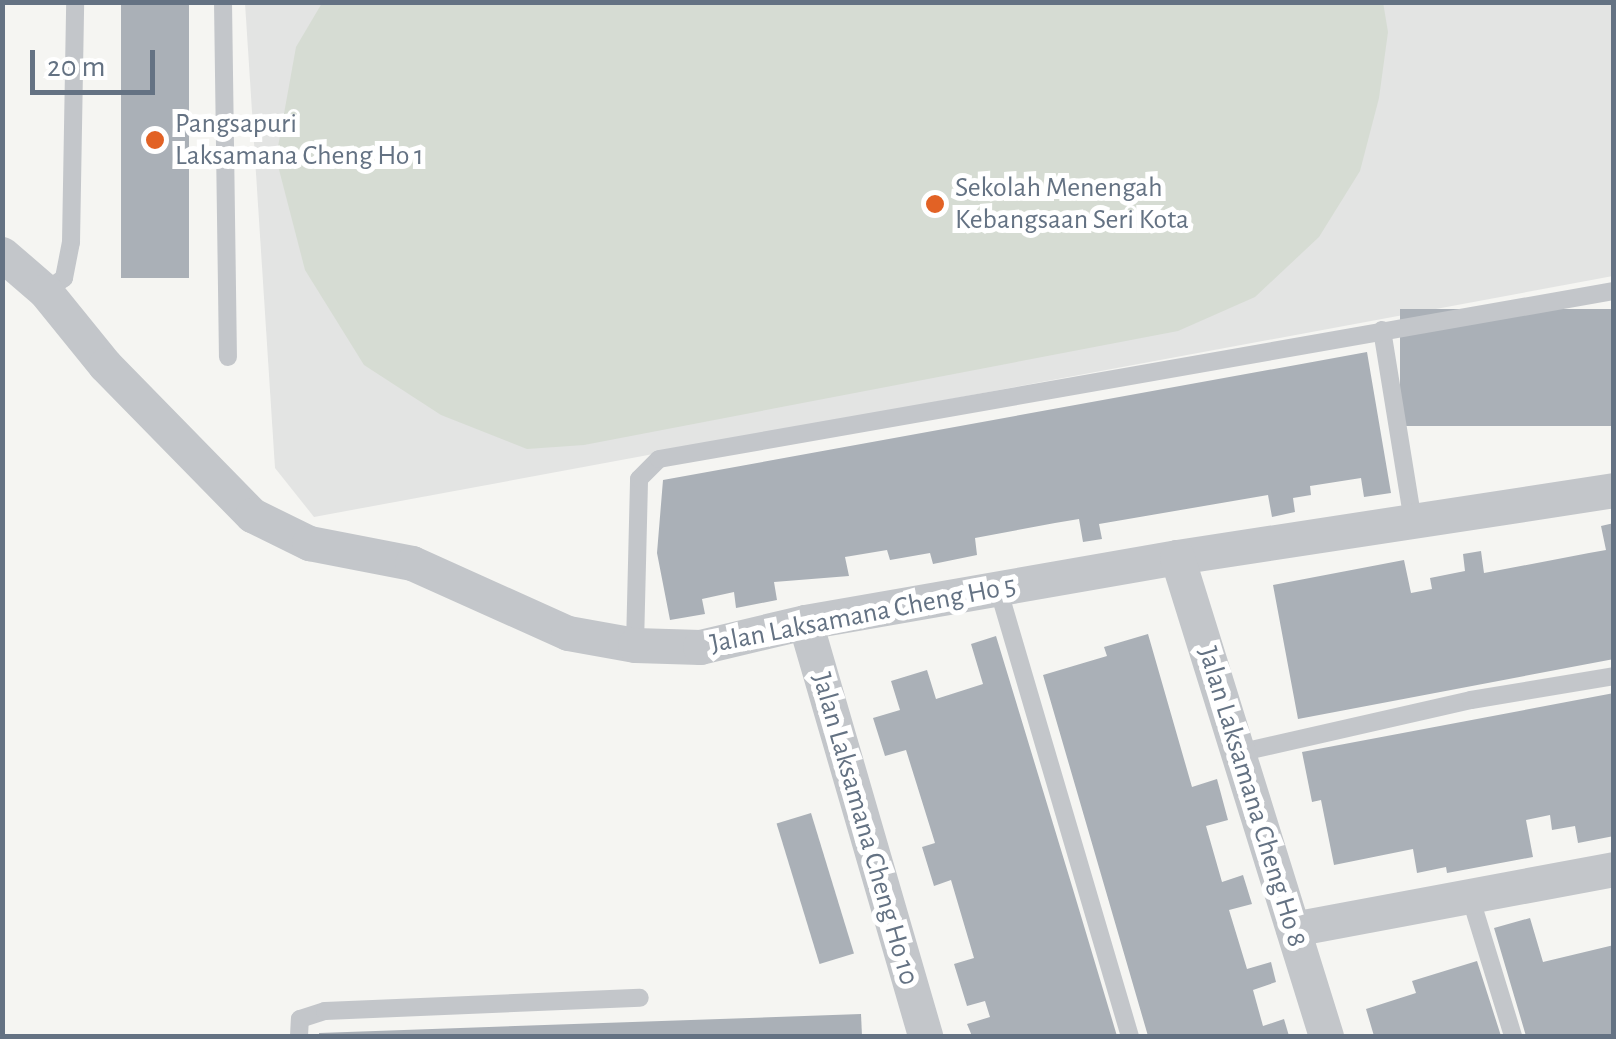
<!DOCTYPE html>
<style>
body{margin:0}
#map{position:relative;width:1616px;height:1039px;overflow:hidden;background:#f5f5f2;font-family:"Alegreya Sans",sans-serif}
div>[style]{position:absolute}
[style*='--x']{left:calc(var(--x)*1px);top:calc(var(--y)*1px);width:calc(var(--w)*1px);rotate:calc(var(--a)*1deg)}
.built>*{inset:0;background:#e3e4e3}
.green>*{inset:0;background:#d6dcd3}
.building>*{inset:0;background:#aab0b7;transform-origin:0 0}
.service>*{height:18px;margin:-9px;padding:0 9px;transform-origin:9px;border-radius:9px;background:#c3c6ca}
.minor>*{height:35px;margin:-17.5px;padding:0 17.5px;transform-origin:17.5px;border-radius:17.5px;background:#c3c6ca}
.dots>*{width:28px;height:28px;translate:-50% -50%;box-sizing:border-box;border:5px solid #fff;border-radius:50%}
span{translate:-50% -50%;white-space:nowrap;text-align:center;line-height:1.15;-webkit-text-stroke:10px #fff;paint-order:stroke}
.poi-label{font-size:28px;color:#647283}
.left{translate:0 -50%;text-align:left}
.street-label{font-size:28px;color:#647283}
.frame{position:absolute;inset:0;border:5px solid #647283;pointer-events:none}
.scale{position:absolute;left:30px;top:50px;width:125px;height:45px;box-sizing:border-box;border:5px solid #647283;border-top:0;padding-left:12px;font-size:30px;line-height:35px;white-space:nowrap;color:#647283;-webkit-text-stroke:8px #fff;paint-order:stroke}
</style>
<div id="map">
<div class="built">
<i style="clip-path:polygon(245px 3px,1613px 3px,1613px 276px,314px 517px,275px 468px)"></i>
</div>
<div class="green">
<i style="clip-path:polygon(1383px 2px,1388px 32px,1379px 98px,1360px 171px,1319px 237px,1255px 297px,1178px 331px,584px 445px,527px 449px,441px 415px,364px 365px,305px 270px,276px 158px,296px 47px,322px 3px)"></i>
</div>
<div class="building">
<i style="left:121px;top:2px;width:68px;height:276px"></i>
<i style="left:1614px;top:309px;width:117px;height:214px;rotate:90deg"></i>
<i style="clip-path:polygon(1367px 352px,1391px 493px,1364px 497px,1361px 478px,1310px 486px,1311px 495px,1293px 498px,1295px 512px,1272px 517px,1268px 495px,1099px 524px,1102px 539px,1083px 542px,1079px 519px,1055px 523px,975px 538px,977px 555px,933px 564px,930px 553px,890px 560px,887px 550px,845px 557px,849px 576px,774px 582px,777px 600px,736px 608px,734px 592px,702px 599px,705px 614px,670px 620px,657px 553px,663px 480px)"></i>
<i style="clip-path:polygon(1614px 523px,1614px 659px,1298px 719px,1273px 585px,1404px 560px,1411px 593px,1432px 589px,1430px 578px,1465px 571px,1463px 554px,1481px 551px,1484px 573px,1589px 553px,1606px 550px,1601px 526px)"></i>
<i style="clip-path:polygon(1148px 634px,1192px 787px,1217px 779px,1228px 820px,1206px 826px,1222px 882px,1243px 875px,1252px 904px,1229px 910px,1240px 946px,1247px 969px,1271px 962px,1276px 982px,1253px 990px,1263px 1026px,1284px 1019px,1289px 1036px,1148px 1036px,1043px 675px,1107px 656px,1104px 647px)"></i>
<i style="clip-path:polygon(996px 636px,1072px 886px,1117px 1036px,972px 1036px,967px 1024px,990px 1017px,985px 1001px,967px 1006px,954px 964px,974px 958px,951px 880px,934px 886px,922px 847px,935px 843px,906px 750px,885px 756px,873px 718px,900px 710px,891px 681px,927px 670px,936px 699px,983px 684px,971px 644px)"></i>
<i style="clip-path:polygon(1614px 693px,1614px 836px,1578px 843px,1575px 826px,1552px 830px,1550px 815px,1526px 820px,1533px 857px,1447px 873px,1446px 867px,1417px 873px,1413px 849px,1334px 865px,1321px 800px,1312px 802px,1302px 752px)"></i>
<i style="left:811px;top:813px;width:147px;height:36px;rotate:73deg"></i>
<i style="clip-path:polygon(1530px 918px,1543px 962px,1614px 945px,1614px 1036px,1526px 1036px,1494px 928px)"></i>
<i style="clip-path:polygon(1477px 961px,1501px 1036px,1374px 1036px,1366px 1009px,1416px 993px,1412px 981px)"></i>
<i style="clip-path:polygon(861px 1014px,862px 1036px,319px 1036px,319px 1033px)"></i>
</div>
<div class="service">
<i style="--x:223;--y:2;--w:355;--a:89.2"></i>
<i style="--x:45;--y:291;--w:23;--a:-34"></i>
<i style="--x:64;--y:278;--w:37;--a:-79"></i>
<i style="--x:71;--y:242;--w:240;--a:-89"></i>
<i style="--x:1382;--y:330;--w:193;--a:80.8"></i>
<i style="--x:998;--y:588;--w:467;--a:73.6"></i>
<i style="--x:635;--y:645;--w:166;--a:-88.6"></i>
<i style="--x:639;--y:479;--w:28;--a:-45"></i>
<i style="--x:659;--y:459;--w:970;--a:-9.98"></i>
<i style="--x:1238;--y:753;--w:239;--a:-12.8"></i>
<i style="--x:1471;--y:700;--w:145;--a:-9.5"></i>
<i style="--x:1470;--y:896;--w:146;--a:72.9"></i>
<i style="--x:299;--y:1036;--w:17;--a:-87"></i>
<i style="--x:300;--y:1019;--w:26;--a:-18"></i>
<i style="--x:325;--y:1011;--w:315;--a:-2.4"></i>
</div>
<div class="minor">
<i style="--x:2;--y:254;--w:57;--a:40.7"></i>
<i style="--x:45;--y:291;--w:95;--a:51"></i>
<i style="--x:105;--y:365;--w:210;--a:45.6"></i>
<i style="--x:252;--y:515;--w:64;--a:26.2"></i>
<i style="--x:309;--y:543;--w:105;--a:11"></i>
<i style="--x:412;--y:563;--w:171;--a:24.2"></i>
<i style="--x:568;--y:633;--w:68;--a:10.2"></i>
<i style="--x:635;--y:645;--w:65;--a:1.8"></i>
<i style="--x:700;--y:647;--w:108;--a:-13.4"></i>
<i style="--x:805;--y:622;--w:378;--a:-9.9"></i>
<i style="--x:1177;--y:557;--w:442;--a:-8.7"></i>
<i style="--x:1177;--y:557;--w:502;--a:72.72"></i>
<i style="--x:805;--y:622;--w:431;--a:73.8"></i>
<i style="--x:1293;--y:929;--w:327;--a:-10.6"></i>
</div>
<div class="dots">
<i style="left:155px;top:140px;background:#e26225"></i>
<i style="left:935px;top:204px;background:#e26225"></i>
</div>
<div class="poi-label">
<span class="left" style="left:175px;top:140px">Pangsapuri<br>Laksamana Cheng Ho 1</span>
<span class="left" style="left:955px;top:204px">Sekolah Menengah<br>Kebangsaan Seri Kota</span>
</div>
<div class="street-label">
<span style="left:863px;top:615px;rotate:-11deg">Jalan Laksamana Cheng Ho 5</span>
<span style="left:1252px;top:797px;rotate:73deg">Jalan Laksamana Cheng Ho 8</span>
<span style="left:865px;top:829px;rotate:74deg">Jalan Laksamana Cheng Ho 10</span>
</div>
<div class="frame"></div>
<div class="scale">20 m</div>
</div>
